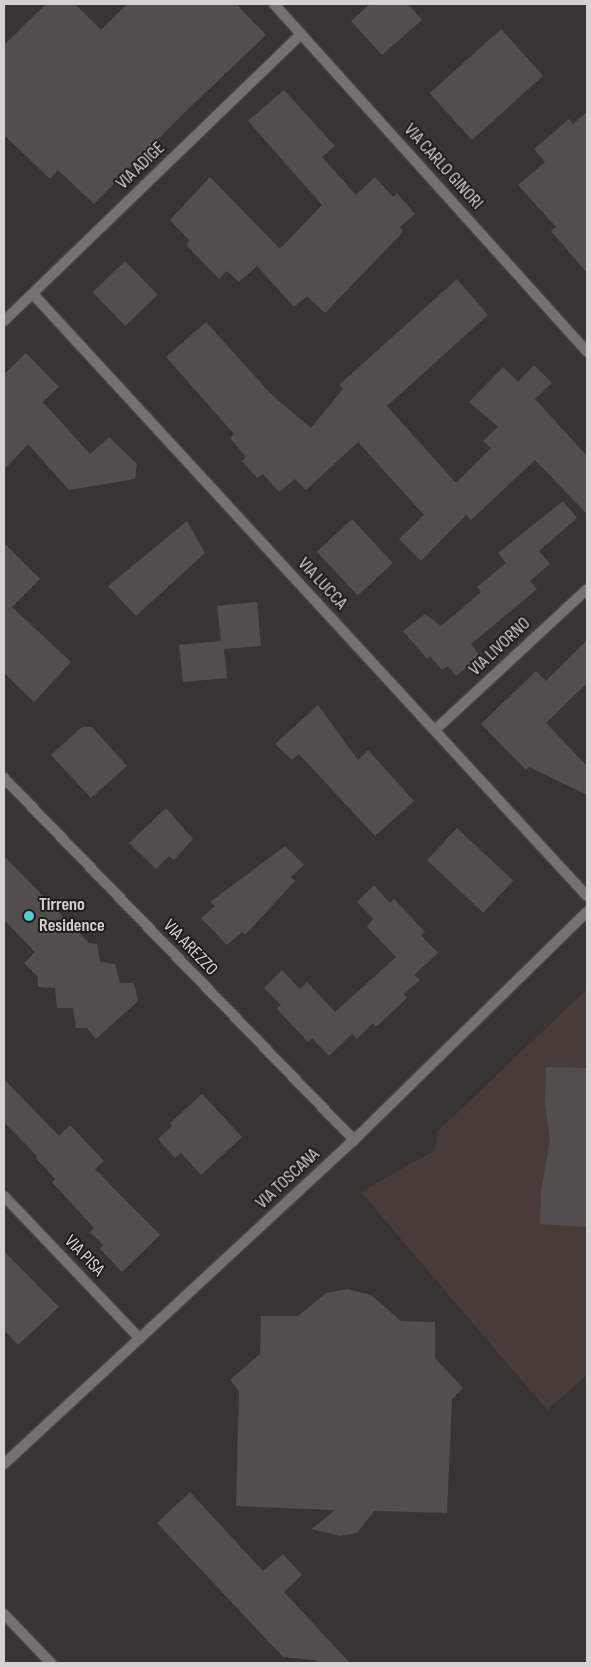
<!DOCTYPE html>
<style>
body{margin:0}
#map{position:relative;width:591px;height:1667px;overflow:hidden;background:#383431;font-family:"Sofia Sans Condensed",sans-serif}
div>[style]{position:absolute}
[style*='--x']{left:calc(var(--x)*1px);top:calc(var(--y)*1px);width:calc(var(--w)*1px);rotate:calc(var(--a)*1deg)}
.built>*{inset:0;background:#473c37}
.building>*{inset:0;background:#534e4c;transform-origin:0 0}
.roads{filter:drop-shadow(0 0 1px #54504d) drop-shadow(0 0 1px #54504d)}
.minor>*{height:10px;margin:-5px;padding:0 5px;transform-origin:5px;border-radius:5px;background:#747271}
.tertiary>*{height:10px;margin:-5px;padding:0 5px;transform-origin:5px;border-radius:5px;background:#747271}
.dots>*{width:14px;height:14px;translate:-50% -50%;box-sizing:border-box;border:2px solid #1e1c1b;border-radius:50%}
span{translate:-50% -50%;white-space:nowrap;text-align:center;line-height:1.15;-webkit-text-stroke:4px #1e1c1b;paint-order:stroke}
.street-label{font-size:18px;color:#d4d1cf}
.poi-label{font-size:18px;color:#d4d1cf;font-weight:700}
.left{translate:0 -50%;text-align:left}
.frame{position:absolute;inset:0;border:5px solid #d4d1cf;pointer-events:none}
</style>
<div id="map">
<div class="built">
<i style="clip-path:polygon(587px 989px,587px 1375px,547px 1410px,361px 1192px,435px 1150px,438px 1131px)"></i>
</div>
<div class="building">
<i style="clip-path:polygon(46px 4px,75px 4px,101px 30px,127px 4px,236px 4px,266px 35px,185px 112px,94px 204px,58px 170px,50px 179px,4px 135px,4px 45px)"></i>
<i style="clip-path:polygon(370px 4px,408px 4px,422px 20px,382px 55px,351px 21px)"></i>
<i style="left:501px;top:29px;width:63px;height:96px;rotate:48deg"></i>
<i style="clip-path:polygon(284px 90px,335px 146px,322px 157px,356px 195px,375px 177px,393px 197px,397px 193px,415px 214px,400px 227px,403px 232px,325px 313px,307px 296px,294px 307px,257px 266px,239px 282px,227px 271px,219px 279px,187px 246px,189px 240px,170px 220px,210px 177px,280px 249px,322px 205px,248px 121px)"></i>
<i style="clip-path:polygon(587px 112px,587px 273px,551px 231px,556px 227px,518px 185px,545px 162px,534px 149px,569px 119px,573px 124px)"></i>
<i style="left:125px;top:261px;width:47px;height:45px;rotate:46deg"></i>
<i style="clip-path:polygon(457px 279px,488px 315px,387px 406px,456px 483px,491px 448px,483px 441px,498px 427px,469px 402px,503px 367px,518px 382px,534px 365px,552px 383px,535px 399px,587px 456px,587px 514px,535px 460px,471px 520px,466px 515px,421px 561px,399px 539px,424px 515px,358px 442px,306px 490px,295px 479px,279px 492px,263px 474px,257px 478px,242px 461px,246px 457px,230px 438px,234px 434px,166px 357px,206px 322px,271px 394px,311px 428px,343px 389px,339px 385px)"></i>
<i style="clip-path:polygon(26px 353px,59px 387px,43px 402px,90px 454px,109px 437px,137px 464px,135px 479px,69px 490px,28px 444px,4px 470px,4px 374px)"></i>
<i style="clip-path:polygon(563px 501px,577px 518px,539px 551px,550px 564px,530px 581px,537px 589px,471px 644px,480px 656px,456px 676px,448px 666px,442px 670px,430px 656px,427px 659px,403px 631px,425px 614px,441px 626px,481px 592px,477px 587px,506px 563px,498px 553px)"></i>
<i style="left:352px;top:519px;width:60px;height:48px;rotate:47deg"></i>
<i style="clip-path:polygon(187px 521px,205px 553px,136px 616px,108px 586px)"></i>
<i style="clip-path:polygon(4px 543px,40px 579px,12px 607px,71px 662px,34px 702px,4px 673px)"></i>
<i style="clip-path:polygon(257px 602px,261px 646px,224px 649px,227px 678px,183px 682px,179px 645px,221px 641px,217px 606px)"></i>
<i style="clip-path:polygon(587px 640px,587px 683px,546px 723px,587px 766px,587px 795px,529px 767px,526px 770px,481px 724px,536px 671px,546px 681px)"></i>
<i style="clip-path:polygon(318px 705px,358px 760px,368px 750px,414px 801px,375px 836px,299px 754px,292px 760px,275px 744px)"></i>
<i style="clip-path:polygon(82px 727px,92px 727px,127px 766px,91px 798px,51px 755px)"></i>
<i style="clip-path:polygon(166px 808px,193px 839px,174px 860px,169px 856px,156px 869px,129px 843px)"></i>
<i style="left:457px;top:828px;width:77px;height:44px;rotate:43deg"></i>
<i style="clip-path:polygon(285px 846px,304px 865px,291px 877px,295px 881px,245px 935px,242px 932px,227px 945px,201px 918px,215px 906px,210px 902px)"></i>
<i style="clip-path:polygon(4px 856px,89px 943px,97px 944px,100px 962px,115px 964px,120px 983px,134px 983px,138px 1001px,96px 1039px,87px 1028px,76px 1028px,73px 1008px,57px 1008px,55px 988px,38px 987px,38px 977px,24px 963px,35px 952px,4px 920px)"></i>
<i style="clip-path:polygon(374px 885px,390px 903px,394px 899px,425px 932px,421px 935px,438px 953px,414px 975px,420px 980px,404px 994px,407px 998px,391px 1013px,376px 1027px,373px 1023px,357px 1039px,352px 1034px,329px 1056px,312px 1038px,308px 1042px,277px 1009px,281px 1005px,264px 988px,282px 970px,300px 989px,307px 982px,335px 1012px,396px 957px,367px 927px,373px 919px,357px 902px)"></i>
<i style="clip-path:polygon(546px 1067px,587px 1068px,587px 1227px,540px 1224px,541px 1191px,550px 1139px,545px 1105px)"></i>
<i style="clip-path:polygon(4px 1079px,59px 1136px,70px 1125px,104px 1161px,95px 1169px,160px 1235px,122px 1272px,100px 1249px,103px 1245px,90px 1232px,94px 1228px,52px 1182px,55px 1179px,36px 1158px,37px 1156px,4px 1122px)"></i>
<i style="clip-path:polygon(202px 1094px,242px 1137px,201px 1175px,181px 1153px,175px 1158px,158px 1139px,172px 1126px,170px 1123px)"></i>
<i style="clip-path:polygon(4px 1251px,59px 1307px,18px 1345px,4px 1330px)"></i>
<i style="clip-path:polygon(347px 1289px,371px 1295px,401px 1321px,435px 1322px,435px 1358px,463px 1388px,452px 1399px,447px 1513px,374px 1511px,357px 1533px,339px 1536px,312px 1529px,335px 1510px,236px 1506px,239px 1391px,230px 1380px,260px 1354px,261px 1316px,298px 1316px,326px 1293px)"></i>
<i style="clip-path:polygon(190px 1492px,263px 1571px,283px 1554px,302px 1575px,284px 1592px,350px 1663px,318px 1663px,315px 1660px,283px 1657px,157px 1523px)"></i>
</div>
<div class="roads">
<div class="minor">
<i style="--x:274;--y:4;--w:468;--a:48"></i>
<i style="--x:33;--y:294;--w:818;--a:47.38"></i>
<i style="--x:4;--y:321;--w:413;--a:-44"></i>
<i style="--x:435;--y:730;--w:207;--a:-42.8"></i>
<i style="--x:4;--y:778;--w:504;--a:45.97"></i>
<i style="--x:4;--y:1196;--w:197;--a:46.4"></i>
<i style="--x:4;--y:1464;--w:477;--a:-42.8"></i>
<i style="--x:354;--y:1140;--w:326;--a:-44.4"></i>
</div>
<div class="tertiary">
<i style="--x:4;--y:1614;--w:68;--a:46.2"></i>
</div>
</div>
<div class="dots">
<i style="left:29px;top:916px;background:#52cdd0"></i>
</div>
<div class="street-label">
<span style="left:141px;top:166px;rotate:-44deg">VIA ADIGE</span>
<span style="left:443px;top:167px;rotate:48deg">VIA CARLO GINORI</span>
<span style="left:322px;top:584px;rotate:47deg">VIA LUCCA</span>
<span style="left:500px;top:647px;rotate:-43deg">VIA LIVORNO</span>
<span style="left:190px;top:948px;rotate:46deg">VIA AREZZO</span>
<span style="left:288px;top:1179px;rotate:-43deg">VIA TOSCANA</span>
<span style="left:84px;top:1256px;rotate:46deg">VIA PISA</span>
</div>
<div class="poi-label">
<span class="left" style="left:39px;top:916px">Tirreno<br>Residence</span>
</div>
<div class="frame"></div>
</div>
